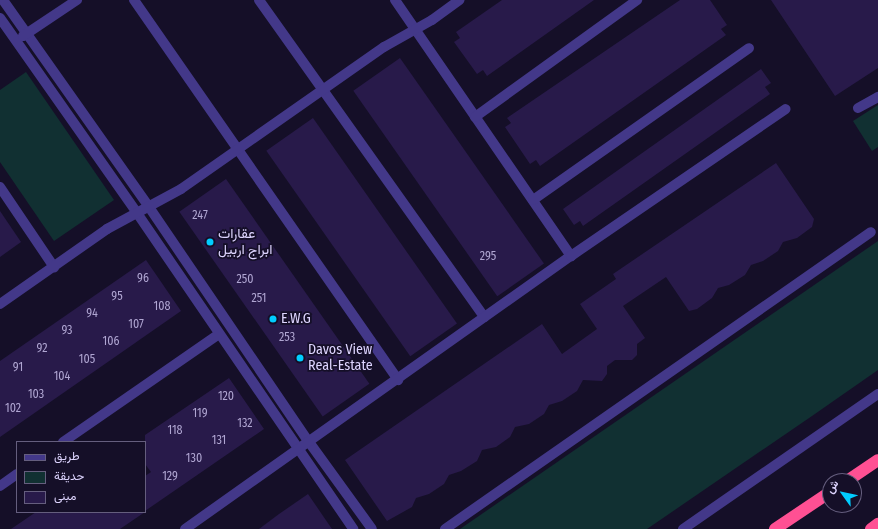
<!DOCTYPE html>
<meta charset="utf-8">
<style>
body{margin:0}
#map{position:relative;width:878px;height:529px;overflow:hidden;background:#150f28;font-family:"Fira Sans Condensed",Vazirmatn,sans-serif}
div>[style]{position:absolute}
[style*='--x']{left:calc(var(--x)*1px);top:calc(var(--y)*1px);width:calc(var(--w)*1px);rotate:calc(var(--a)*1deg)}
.green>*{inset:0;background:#113032}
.building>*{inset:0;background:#281a4a;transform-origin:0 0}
.minor>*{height:10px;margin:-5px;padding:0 5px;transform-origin:5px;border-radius:5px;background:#433889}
.tertiary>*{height:10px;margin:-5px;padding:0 5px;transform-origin:5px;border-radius:5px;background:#433889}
.motorway>*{height:12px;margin:-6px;padding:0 6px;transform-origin:6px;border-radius:6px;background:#ff5093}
.dots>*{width:11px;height:11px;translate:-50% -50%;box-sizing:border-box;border:2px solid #150f28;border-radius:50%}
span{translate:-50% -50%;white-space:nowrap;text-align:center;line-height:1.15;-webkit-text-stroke:3.5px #150f28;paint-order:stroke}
.number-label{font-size:12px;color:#b0a6d2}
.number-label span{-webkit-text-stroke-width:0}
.poi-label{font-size:14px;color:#ded5ff}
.left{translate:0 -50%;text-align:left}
.legend{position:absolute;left:16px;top:441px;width:130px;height:72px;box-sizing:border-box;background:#150f28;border:1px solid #655e7e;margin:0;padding:5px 7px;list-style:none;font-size:12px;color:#ded5ff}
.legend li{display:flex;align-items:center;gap:8px;height:20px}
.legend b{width:20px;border:1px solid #655e7e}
.north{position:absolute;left:822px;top:473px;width:40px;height:40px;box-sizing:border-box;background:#150f28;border:1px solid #655e7e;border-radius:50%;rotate:303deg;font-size:11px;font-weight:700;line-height:16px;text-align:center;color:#ded5ff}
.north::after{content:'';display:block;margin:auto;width:14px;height:18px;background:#01cdff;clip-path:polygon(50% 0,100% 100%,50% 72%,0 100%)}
</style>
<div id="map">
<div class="green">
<i style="clip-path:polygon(26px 72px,114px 200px,54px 241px,0 162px,0 90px)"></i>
<i style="clip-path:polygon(878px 105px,878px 147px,872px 151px,853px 121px)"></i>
<i style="clip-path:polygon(878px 241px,878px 370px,812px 416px,647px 529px,460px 529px)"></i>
</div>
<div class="building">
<i style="clip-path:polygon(502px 0,594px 0,487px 76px,483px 70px,477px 74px,454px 42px,460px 38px,456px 32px)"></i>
<i style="clip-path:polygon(680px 0,710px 0,727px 25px,721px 29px,726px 35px,540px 166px,536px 160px,530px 164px,505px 127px,511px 123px,507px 118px)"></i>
<i style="clip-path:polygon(771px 0,878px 0,878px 68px,835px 96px)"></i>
<i style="left:400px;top:58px;width:251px;height:57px;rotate:55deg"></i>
<i style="clip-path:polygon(761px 69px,771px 83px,765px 87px,770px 94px,583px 226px,580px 221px,574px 225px,563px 209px)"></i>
<i style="left:313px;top:118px;width:251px;height:57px;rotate:55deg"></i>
<i style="clip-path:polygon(776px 163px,814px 219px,812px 227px,797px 238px,783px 242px,778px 251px,763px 261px,751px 265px,745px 275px,729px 285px,718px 288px,712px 298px,697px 309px,689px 311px,666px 277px,623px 306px,645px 338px,637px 344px,637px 355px,632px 360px,615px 360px,607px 366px,607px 374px,602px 381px,583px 380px,577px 391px,562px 401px,549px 405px,544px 414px,529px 424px,515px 427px,510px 437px,496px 447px,482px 450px,477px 461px,461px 471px,449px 475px,444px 484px,429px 494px,416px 498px,412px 507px,387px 521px,345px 460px,542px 324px,562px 354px,597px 329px,580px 304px,616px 279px,613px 274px)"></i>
<i style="left:226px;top:179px;width:250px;height:57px;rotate:55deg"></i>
<i style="clip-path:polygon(0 211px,21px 242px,0 257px)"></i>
<i style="clip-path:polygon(146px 260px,181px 311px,0 437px,0 361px)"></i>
<i style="clip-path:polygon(229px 378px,264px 429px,145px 511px,145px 476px,151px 472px,145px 464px,145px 435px)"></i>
<i style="clip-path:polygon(308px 494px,332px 529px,259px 529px,279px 514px)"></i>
<i style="clip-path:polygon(36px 512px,145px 512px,120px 529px,11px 529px)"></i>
</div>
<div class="minor">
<i style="--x:3;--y:0;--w:253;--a:54.8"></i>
<i style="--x:149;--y:207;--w:284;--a:55.8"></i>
<i style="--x:309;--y:442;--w:107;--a:54.1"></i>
<i style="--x:134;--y:0;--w:463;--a:55.2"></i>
<i style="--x:259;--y:0;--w:389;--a:54.6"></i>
<i style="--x:395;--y:0;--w:311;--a:55.5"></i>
<i style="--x:0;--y:18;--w:238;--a:54.9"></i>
<i style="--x:137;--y:213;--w:383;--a:55.6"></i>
<i style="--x:23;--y:36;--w:65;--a:-33.7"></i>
<i style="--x:858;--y:108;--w:23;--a:-29"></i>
<i style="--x:475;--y:117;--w:200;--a:-35.8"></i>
<i style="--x:0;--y:187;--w:97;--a:56"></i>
<i style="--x:533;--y:200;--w:264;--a:-35.1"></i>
<i style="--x:0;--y:304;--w:131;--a:-35"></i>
<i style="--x:107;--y:229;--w:84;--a:-28.4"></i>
<i style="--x:181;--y:189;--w:248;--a:-35"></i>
<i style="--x:384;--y:47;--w:55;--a:-29.4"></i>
<i style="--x:432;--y:20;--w:34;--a:-36"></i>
<i style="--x:63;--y:442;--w:190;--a:-34.7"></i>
<i style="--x:0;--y:486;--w:21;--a:-35"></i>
<i style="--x:185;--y:529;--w:473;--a:-35.3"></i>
<i style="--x:571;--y:256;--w:260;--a:-34.4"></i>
<i style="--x:445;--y:529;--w:519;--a:-34.88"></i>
</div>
<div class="tertiary">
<i style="--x:683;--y:529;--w:237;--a:-34.7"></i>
</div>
<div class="motorway">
<i style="--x:847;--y:481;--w:37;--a:-34"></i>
<i style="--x:775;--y:529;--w:66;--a:-33.9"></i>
<i style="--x:871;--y:529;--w:9;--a:-36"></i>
</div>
<div class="dots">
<i style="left:210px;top:242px;background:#01cdff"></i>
<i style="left:273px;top:319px;background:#01cdff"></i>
<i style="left:300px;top:358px;background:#01cdff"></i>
</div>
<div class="number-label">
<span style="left:200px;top:216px">247</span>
<span style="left:488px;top:257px">295</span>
<span style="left:143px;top:279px">96</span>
<span style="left:245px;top:280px">250</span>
<span style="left:117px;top:297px">95</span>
<span style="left:259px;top:299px">251</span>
<span style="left:162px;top:307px">108</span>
<span style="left:92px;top:314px">94</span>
<span style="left:136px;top:325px">107</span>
<span style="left:67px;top:331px">93</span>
<span style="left:287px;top:338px">253</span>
<span style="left:111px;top:342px">106</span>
<span style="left:42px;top:349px">92</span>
<span style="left:87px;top:360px">105</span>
<span style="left:18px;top:368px">91</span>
<span style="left:62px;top:377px">104</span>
<span style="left:36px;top:395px">103</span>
<span style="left:226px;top:397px">120</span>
<span style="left:13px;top:409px">102</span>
<span style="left:200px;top:414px">119</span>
<span style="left:245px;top:424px">132</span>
<span style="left:175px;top:431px">118</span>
<span style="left:219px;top:441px">131</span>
<span style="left:194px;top:459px">130</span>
<span style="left:170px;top:477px">129</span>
</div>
<div class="poi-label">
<span class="left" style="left:218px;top:242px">عقارات<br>ابراج اربیل</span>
<span class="left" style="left:281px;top:319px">E.W.G</span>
<span class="left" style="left:308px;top:358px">Davos View<br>Real-Estate</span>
</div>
<ul class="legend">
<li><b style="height:5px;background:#433889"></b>طريق</li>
<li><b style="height:11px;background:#113032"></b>حديقة</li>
<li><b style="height:11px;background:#281a4a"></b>مبنى</li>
</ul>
<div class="north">ش</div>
</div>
